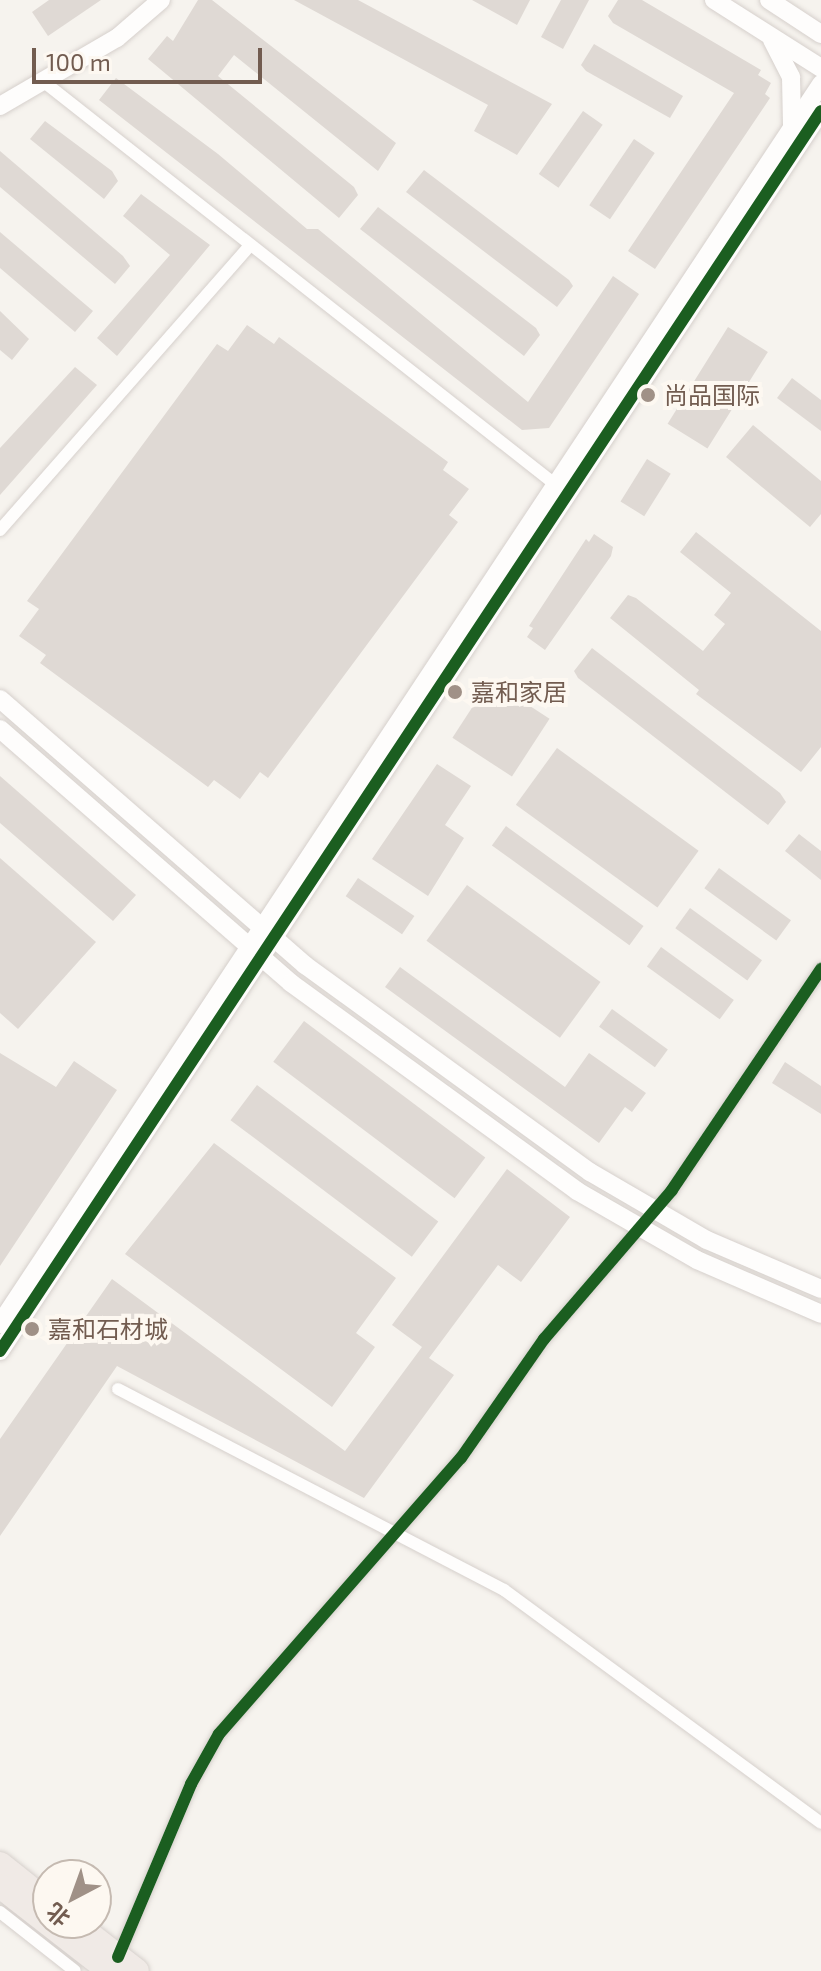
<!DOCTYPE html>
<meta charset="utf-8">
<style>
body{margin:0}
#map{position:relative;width:821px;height:1971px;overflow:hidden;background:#f6f3ee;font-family:"Exo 2","Noto Sans SC",sans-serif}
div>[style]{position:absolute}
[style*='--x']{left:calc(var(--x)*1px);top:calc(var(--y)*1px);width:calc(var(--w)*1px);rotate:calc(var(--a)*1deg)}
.building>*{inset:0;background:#dfd9d4;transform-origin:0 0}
.roads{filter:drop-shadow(0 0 2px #d6d0cc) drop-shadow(0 0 2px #d6d0cc)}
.street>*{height:12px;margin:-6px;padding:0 6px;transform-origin:6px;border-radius:6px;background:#fefdfc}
.secondary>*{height:18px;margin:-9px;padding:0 9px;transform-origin:9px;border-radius:9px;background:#fefdfc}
.highway>*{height:24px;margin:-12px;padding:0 12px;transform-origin:12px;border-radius:12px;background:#f0eae6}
.cycleway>*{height:12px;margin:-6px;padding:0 6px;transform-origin:6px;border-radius:6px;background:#1b5e20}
.dots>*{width:22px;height:22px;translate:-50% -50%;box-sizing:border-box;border:4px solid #fdf8f1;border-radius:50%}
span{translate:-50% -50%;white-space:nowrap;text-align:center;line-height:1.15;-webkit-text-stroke:8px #fdf8f1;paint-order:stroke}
.poi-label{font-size:24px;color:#725c50}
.left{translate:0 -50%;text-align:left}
.north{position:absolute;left:32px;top:1859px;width:80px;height:80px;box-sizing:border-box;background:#fdf8f1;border:2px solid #c5bab1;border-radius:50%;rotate:221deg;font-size:22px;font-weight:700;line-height:32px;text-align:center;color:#725c50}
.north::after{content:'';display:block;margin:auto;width:28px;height:36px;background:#a09187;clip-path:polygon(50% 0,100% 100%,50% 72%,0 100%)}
.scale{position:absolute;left:32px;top:48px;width:230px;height:36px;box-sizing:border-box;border:4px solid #725c50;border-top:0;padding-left:10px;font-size:24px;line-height:28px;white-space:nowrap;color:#725c50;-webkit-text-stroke:6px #fdf8f1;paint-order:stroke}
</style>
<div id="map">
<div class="building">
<i style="clip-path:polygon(49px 0,101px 0,48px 36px,32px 12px)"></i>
<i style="clip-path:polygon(198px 0,212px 0,396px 143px,378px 171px,234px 55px,218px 76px,354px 187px,358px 195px,339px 218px,148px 59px,167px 36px,173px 41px)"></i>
<i style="clip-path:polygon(294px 0,358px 0,552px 104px,517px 155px,474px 131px,488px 105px)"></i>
<i style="clip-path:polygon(472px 0,530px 0,517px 25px)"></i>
<i style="clip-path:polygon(561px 0,589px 0,563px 49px,541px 37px)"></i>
<i style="clip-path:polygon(618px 0,642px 0,761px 70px,758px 75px,771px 83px,765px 94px,770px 98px,655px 269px,628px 251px,734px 93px,613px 23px,608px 16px)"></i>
<i style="clip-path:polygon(594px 44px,683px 96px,670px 118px,586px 71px,581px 65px)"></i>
<i style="clip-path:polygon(116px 78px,218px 154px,307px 229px,318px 229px,528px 402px,613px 276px,639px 294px,549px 428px,522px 430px,99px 100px)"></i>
<i style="left:583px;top:111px;width:24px;height:77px;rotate:35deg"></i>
<i style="clip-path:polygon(45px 121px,112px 171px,118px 181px,104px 199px,30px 139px)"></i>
<i style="left:634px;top:139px;width:25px;height:80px;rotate:34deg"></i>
<i style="clip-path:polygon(0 151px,123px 256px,130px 266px,115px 284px,0 187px)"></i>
<i style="clip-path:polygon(424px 170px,569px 280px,573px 286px,557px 307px,406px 192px)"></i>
<i style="clip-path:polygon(141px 194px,210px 245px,117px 356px,97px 338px,170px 255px,123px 216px)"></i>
<i style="clip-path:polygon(378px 207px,536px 328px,540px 335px,524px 356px,360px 229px)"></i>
<i style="clip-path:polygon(0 232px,93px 311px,75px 332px,0 268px)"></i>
<i style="clip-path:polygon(0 311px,29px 339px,12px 360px,0 350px)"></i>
<i style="clip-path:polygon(247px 325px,274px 344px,279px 337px,448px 462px,443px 470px,469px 489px,449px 515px,458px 522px,268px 778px,260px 772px,240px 799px,214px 780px,208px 787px,40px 663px,46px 655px,19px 636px,39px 609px,27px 601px,217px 344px,228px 351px)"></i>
<i style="left:728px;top:327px;width:47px;height:114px;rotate:32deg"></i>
<i style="clip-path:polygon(75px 367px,97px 385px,0 495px,0 448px)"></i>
<i style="clip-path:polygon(792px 378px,821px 400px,821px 431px,777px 398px)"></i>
<i style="clip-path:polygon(753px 425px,821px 481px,821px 514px,810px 527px,726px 457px)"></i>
<i style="left:647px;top:459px;width:28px;height:50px;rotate:32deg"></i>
<i style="clip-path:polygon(696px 532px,821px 631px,821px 747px,801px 772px,696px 694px,699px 690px,610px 618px,628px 595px,636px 598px,703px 651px,725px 624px,714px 615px,731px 593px,680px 552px)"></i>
<i style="clip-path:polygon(594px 534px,613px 547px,611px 556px,545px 650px,527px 637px,533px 628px,529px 626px,586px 539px,589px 542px)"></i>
<i style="clip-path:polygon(592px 648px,780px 793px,786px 802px,768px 825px,578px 678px,574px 671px)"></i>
<i style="left:490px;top:680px;width:71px;height:69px;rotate:33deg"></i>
<i style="left:557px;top:748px;width:175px;height:70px;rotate:36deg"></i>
<i style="clip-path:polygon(437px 764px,471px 786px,445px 825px,464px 838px,428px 896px,372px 859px)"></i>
<i style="clip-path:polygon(0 776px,136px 895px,113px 921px,0 823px)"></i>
<i style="left:506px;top:826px;width:170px;height:24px;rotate:36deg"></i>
<i style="clip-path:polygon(799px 834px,821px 851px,821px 880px,785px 851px)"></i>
<i style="clip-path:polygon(0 858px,96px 942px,18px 1029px,0 1013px)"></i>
<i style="left:719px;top:868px;width:89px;height:25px;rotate:36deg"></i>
<i style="left:358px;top:878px;width:68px;height:22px;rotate:34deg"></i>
<i style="left:467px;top:885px;width:165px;height:69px;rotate:36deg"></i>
<i style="left:690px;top:908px;width:89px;height:25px;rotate:36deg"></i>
<i style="left:661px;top:947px;width:90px;height:24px;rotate:36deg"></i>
<i style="clip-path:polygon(400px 967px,565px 1087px,589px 1053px,646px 1093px,632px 1112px,625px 1107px,599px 1143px,385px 987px)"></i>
<i style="left:612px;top:1009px;width:69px;height:22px;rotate:36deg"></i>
<i style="left:304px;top:1021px;width:227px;height:51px;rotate:37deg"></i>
<i style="clip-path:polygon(0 1053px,56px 1087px,74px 1061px,117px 1090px,0 1266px)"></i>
<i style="clip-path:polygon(785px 1062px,821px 1086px,821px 1114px,772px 1083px)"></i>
<i style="left:257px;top:1085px;width:227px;height:44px;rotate:37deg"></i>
<i style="clip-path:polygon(214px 1143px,396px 1278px,356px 1333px,375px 1347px,332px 1407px,125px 1254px)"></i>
<i style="clip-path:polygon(507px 1169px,570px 1217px,521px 1282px,498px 1265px,429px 1358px,454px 1375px,364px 1498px,117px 1366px,0 1536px,0 1439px,112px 1279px,345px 1451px,422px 1347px,392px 1325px)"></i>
</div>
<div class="roads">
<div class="street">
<i style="--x:44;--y:82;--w:652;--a:38.21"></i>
<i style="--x:0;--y:530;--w:379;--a:-48.7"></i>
<i style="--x:118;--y:1389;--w:435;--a:27.5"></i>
<i style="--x:504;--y:1590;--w:393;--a:36.3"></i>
<i style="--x:0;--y:1912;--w:95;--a:38.2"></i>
<i style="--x:118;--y:1957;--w:188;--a:-67.1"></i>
<i style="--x:191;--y:1784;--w:57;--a:-60.8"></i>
<i style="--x:219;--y:1734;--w:367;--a:-48.8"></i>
<i style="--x:461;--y:1458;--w:145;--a:-55.1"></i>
<i style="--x:544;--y:1339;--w:196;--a:-49.3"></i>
<i style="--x:672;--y:1190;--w:267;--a:-56"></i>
</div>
<div class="secondary">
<i style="--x:714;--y:0;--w:127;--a:32.4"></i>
<i style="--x:769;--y:0;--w:62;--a:33.2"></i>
<i style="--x:772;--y:40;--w:42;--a:62.8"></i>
<i style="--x:791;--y:77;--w:48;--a:88.8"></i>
<i style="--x:0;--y:106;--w:135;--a:-30.2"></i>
<i style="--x:117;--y:38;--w:58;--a:-40.8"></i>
<i style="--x:0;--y:699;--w:405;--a:41.1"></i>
<i style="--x:305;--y:965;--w:352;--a:36"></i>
<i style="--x:590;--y:1172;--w:135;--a:30.2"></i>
<i style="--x:707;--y:1240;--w:124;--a:23.3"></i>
<i style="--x:0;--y:729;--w:386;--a:41.1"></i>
<i style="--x:291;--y:983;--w:354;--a:36"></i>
<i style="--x:577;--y:1191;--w:138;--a:29.9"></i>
<i style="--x:697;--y:1260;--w:135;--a:23.5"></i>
<i style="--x:0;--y:1324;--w:1487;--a:-56.49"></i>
<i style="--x:0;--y:1351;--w:1487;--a:-56.49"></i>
</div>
<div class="highway">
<i style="--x:0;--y:1864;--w:61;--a:38.4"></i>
<i style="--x:0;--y:1886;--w:138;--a:37.9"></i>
<i style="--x:75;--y:1923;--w:78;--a:37.7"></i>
</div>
</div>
<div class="cycleway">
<i style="--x:0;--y:1351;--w:1487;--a:-56.49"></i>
<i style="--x:118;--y:1957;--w:188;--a:-67.1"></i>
<i style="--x:191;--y:1784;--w:57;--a:-60.8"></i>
<i style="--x:219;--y:1734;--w:367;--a:-48.8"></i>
<i style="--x:461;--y:1458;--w:145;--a:-55.1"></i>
<i style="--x:544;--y:1339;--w:196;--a:-49.3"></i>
<i style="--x:672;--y:1190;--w:267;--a:-56"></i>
</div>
<div class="dots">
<i style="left:648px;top:395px;background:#a09187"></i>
<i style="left:455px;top:692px;background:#a09187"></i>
<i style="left:32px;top:1329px;background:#a09187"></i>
</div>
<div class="poi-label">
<span class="left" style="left:664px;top:395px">尚品国际</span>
<span class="left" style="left:471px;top:692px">嘉和家居</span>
<span class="left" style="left:48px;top:1329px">嘉和石材城</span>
</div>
<div class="north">北</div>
<div class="scale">100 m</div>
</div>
